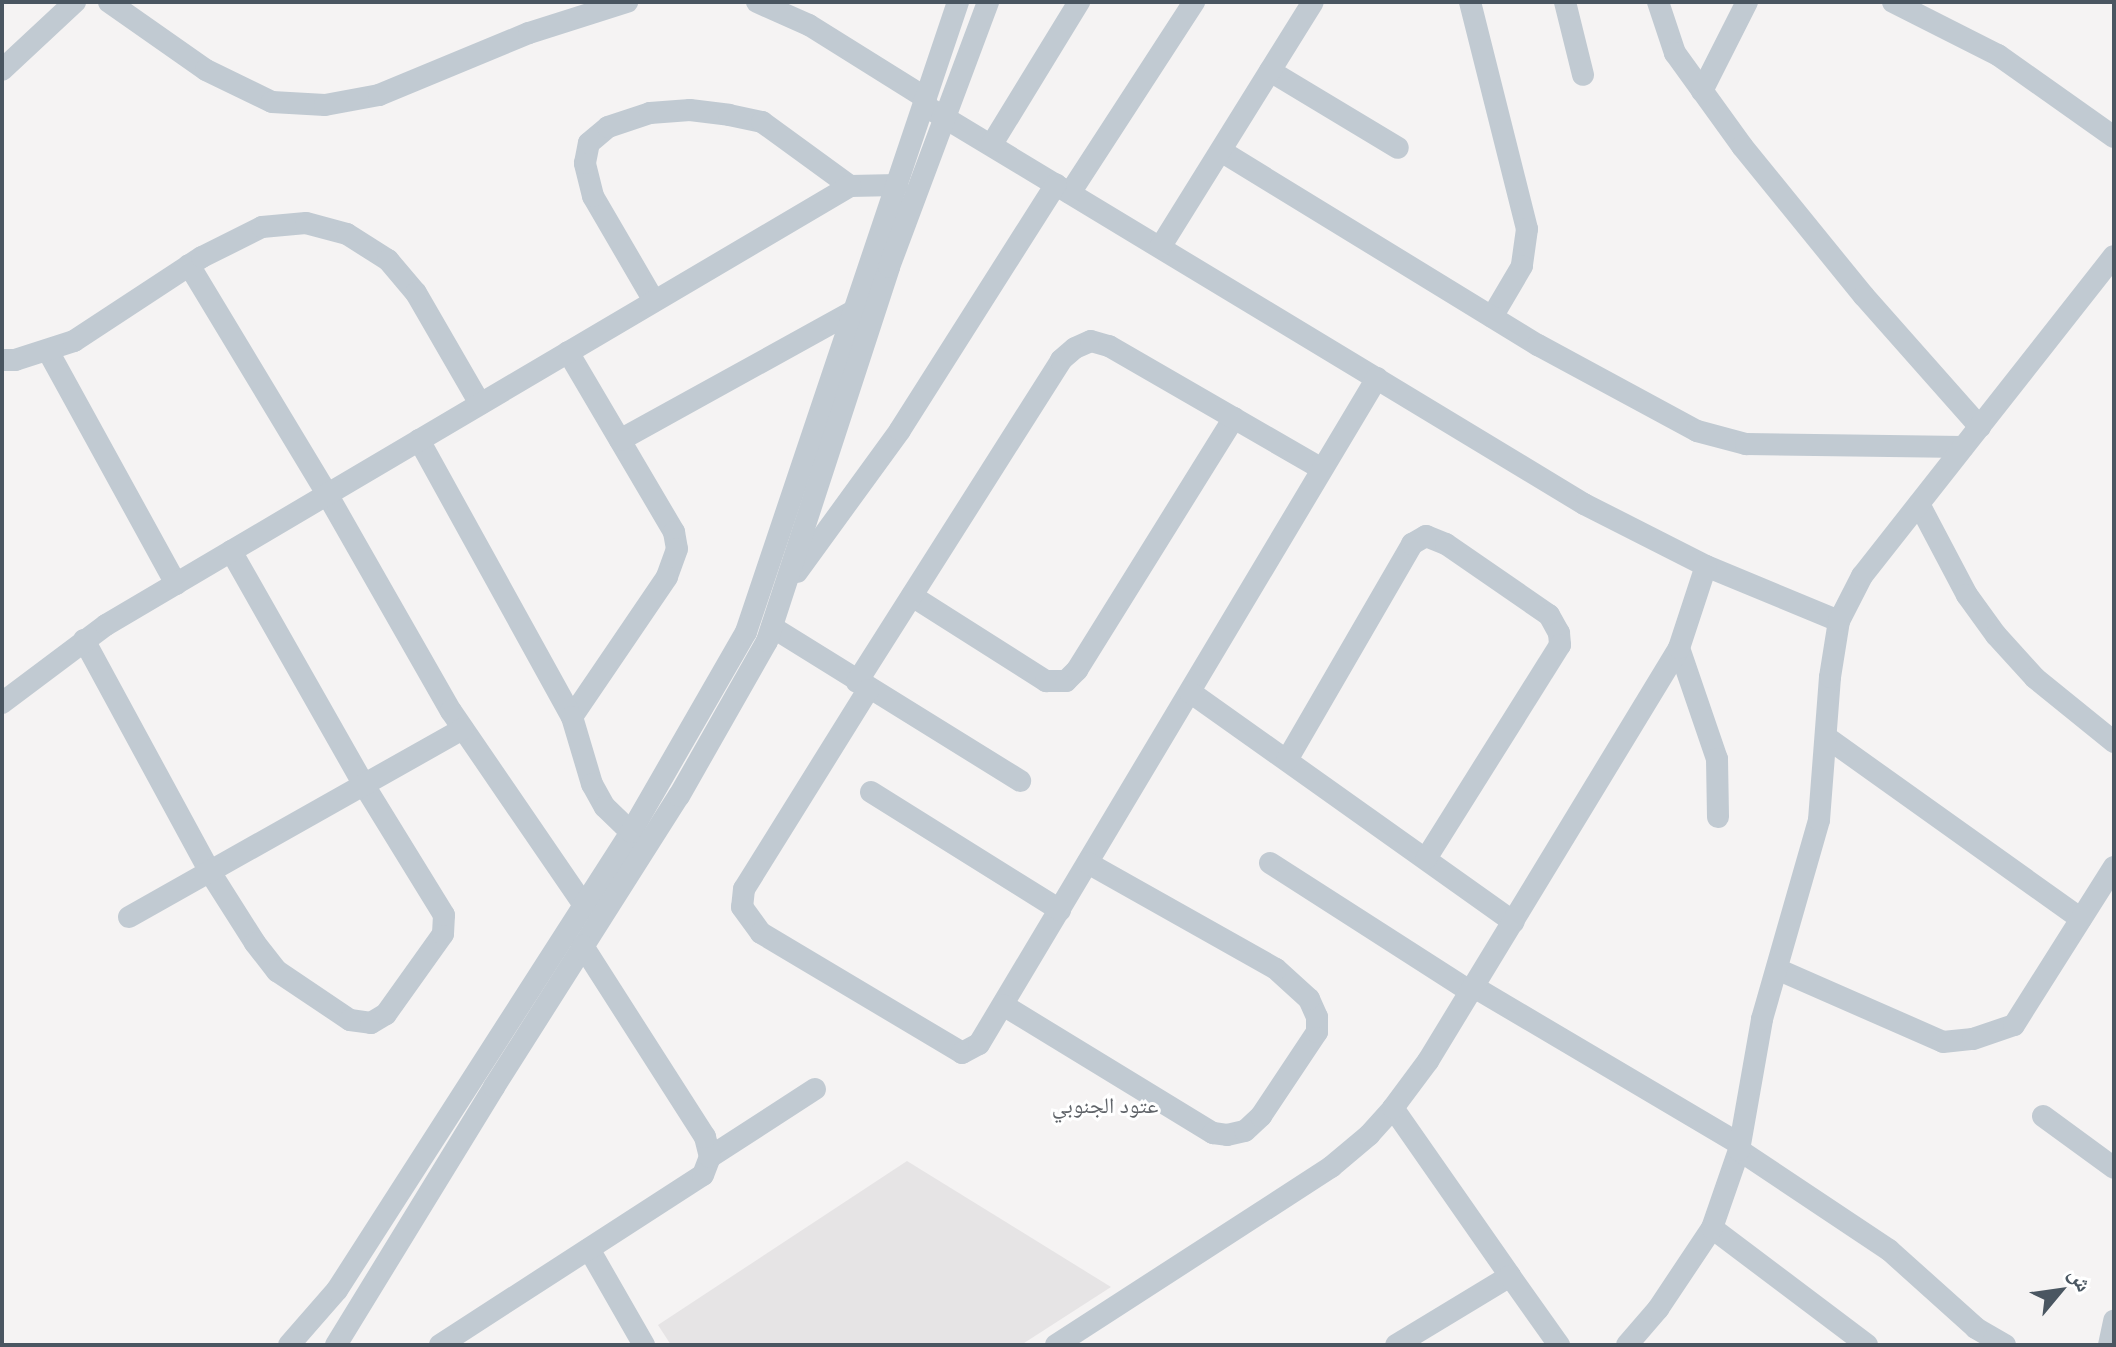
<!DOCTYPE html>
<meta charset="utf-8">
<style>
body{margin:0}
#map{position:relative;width:2116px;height:1347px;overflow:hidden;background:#f5f3f3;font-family:Lato,"Noto Naskh Arabic",sans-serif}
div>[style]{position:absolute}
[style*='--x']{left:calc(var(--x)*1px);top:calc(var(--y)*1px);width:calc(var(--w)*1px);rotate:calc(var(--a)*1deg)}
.education>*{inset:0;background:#e6e4e5}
.minor>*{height:22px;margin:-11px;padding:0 11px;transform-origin:11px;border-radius:11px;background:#c1cad2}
span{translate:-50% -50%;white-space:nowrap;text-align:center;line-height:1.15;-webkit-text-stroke:6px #fff;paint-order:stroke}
.neighbourhood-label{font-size:22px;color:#5f6368}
.frame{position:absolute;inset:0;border:4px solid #4a5661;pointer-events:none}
.north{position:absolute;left:2020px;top:1251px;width:80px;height:80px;-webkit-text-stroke:6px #fff;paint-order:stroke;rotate:61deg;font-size:22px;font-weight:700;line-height:32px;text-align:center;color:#4a5661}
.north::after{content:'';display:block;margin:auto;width:28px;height:36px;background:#4a5661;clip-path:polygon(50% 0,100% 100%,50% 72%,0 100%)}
</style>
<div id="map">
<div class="education">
<i style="clip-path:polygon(907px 1161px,1111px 1287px,1021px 1345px,671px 1345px,658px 1325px)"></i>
</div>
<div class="minor">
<i style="--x:109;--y:2;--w:118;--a:35"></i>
<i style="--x:206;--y:70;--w:73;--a:25.9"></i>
<i style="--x:272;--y:102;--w:53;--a:3.2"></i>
<i style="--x:325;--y:105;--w:55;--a:-10.5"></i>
<i style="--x:379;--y:95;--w:162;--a:-22.5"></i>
<i style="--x:529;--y:33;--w:103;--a:-17.6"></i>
<i style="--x:757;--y:2;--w:57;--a:23.9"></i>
<i style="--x:809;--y:25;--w:138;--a:32"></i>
<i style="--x:1470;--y:2;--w:234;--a:75.9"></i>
<i style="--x:1527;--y:229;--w:37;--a:98"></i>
<i style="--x:1522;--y:266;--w:59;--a:120.5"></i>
<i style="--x:1565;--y:2;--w:75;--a:76.1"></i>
<i style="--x:1658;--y:2;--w:54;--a:71.6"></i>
<i style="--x:1675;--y:53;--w:115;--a:54.2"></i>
<i style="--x:1742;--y:146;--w:193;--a:50.9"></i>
<i style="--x:1864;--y:296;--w:175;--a:48.5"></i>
<i style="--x:1893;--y:2;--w:118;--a:26.8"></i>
<i style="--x:1998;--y:55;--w:142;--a:35.3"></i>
<i style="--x:2;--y:70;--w:100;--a:-43"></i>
<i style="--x:1270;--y:71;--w:149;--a:31"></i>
<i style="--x:1702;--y:91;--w:100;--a:-63.2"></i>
<i style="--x:932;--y:110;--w:762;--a:31.14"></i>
<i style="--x:1584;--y:504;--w:137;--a:26.9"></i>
<i style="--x:1706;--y:566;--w:144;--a:22.5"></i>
<i style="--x:992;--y:144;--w:167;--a:-58.5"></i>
<i style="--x:1221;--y:151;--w:372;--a:31.5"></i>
<i style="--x:1538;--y:345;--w:181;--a:28.4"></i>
<i style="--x:1697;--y:431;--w:51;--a:14.9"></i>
<i style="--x:1746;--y:444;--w:217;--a:0.8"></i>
<i style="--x:1070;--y:193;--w:228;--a:-57"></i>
<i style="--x:1161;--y:246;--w:287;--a:-58.1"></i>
<i style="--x:189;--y:265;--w:267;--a:58.9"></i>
<i style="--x:327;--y:494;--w:250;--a:60.3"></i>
<i style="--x:451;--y:711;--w:235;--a:55.6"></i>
<i style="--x:654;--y:301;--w:121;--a:-120.2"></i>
<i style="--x:593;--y:196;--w:34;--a:-104"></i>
<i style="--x:585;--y:163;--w:20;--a:-79"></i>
<i style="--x:589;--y:143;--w:25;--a:-40"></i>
<i style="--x:608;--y:127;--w:44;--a:-18.4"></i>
<i style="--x:650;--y:113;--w:40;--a:-4.3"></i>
<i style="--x:690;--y:110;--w:39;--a:7"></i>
<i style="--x:729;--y:115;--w:34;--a:12"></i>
<i style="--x:762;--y:122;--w:109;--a:36"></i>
<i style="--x:850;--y:186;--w:47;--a:-1.2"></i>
<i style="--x:48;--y:351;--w:266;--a:61.2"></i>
<i style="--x:568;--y:352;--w:209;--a:59.5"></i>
<i style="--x:674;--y:532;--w:17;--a:80"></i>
<i style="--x:677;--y:549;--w:30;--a:110"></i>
<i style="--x:667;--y:577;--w:169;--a:124.2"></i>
<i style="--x:2;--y:360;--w:13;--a:0"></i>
<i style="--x:15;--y:360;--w:62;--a:-17.9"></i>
<i style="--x:74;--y:341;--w:153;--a:-33.3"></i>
<i style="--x:202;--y:257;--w:67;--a:-26.6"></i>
<i style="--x:262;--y:227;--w:44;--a:-5.2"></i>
<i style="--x:306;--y:223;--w:42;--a:15"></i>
<i style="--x:347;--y:234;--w:49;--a:32.4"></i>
<i style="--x:388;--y:260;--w:43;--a:49.7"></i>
<i style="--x:416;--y:293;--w:128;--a:60"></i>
<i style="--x:419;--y:440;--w:316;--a:61.1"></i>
<i style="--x:572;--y:717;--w:70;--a:73.4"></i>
<i style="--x:592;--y:784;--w:26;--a:61"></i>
<i style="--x:605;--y:807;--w:36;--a:44"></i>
<i style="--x:620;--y:440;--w:267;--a:-28.9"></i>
<i style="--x:1919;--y:504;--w:103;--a:62.2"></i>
<i style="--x:1967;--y:595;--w:49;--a:54.1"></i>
<i style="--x:1996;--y:635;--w:58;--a:47.8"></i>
<i style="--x:2035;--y:678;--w:102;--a:39"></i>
<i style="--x:797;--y:572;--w:175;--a:-54"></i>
<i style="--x:900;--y:430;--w:291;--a:-57.6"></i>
<i style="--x:912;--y:596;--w:159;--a:32.4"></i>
<i style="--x:1046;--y:681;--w:20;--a:0"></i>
<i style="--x:1066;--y:681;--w:16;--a:-45"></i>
<i style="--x:1077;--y:670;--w:297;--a:-58.1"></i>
<i style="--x:772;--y:627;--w:292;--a:31.8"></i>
<i style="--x:84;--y:640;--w:264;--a:61.5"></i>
<i style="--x:210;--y:872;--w:84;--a:57.6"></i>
<i style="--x:255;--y:943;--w:36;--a:52"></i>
<i style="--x:277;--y:971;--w:88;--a:33.9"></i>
<i style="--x:350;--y:1020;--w:21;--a:8"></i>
<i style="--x:371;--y:1023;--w:17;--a:-31"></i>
<i style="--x:386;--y:1014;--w:98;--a:-54.5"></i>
<i style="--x:443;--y:934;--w:19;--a:-87"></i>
<i style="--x:444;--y:915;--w:153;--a:-121.6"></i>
<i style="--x:364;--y:785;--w:269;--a:-119.6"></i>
<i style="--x:1679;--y:648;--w:117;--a:71.1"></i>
<i style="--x:1717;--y:759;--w:58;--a:89"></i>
<i style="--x:857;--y:682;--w:381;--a:-57.6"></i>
<i style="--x:1061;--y:360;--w:18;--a:-41"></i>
<i style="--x:1075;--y:348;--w:17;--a:-24"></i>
<i style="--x:1091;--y:341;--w:19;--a:16"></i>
<i style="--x:1109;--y:346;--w:246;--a:30"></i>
<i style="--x:868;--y:690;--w:234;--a:121.9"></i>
<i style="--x:744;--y:889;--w:18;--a:96"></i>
<i style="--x:742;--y:907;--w:32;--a:54"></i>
<i style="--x:761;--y:933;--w:234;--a:30.8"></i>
<i style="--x:962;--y:1053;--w:19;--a:-28"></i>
<i style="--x:979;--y:1044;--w:776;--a:-59.14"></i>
<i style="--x:1190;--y:692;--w:397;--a:35.4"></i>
<i style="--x:2;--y:703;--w:130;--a:-36.9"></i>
<i style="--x:106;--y:625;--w:864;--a:-30.54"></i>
<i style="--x:1826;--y:737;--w:313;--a:35.5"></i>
<i style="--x:1287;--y:760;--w:250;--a:-59.9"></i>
<i style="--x:1412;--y:544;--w:16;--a:-30"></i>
<i style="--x:1426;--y:536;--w:22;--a:22"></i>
<i style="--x:1446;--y:544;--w:125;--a:34.6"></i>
<i style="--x:1549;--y:615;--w:21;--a:61"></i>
<i style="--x:1559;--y:633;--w:12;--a:85"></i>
<i style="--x:1560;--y:645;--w:252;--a:122.1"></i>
<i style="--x:871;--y:792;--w:223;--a:32"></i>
<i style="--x:1270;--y:863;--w:239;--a:32.7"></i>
<i style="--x:129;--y:917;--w:383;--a:-29.4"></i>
<i style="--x:1777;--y:969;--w:181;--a:23.7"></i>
<i style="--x:1943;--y:1042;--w:30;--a:-6"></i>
<i style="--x:1973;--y:1039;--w:43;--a:-18.9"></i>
<i style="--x:2014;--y:1025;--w:187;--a:-57.7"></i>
<i style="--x:1474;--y:987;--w:309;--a:30.6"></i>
<i style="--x:1003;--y:1005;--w:246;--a:31.4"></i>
<i style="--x:1213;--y:1133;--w:14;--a:8"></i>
<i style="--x:1227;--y:1135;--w:18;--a:-13"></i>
<i style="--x:1245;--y:1131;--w:22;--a:-43"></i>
<i style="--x:1261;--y:1116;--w:101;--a:-56.3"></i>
<i style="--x:1317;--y:1032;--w:15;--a:-90"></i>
<i style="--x:1317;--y:1017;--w:20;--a:-114"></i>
<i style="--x:1309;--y:999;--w:45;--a:-137.7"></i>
<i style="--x:1276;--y:969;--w:216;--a:-150.6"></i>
<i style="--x:1393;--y:1108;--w:205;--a:55.1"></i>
<i style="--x:1510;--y:1276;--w:133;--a:148.8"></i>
<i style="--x:2043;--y:1116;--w:88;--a:36.2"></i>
<i style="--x:710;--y:1157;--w:125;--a:-32.9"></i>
<i style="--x:1712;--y:1228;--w:194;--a:37"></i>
<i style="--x:589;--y:1249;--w:111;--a:60.2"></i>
<i style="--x:1510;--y:1276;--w:85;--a:54.6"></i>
<i style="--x:289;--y:1345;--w:73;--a:-48.9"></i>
<i style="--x:337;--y:1290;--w:544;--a:-57.3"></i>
<i style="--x:631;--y:832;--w:231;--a:-60.1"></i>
<i style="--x:746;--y:632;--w:665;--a:-71.4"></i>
<i style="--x:336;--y:1345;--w:303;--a:-58.5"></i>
<i style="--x:494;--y:1087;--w:345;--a:-57.6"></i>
<i style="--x:679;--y:796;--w:178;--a:-60.4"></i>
<i style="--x:767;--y:641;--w:393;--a:-71.9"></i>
<i style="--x:889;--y:267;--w:283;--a:-69.5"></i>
<i style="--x:440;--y:1345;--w:313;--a:-32.9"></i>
<i style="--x:703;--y:1175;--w:19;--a:-69"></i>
<i style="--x:710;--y:1157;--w:21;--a:-104"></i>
<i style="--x:705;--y:1137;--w:227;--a:-122.6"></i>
<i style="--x:1056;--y:1345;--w:328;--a:-32.9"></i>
<i style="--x:1331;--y:1167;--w:50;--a:-40.1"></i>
<i style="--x:1369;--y:1135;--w:36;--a:-48"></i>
<i style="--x:1393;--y:1108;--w:59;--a:-53.3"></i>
<i style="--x:1428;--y:1061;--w:483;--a:-58.7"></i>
<i style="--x:1679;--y:648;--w:86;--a:-71.8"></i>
<i style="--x:1627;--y:1345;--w:48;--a:-49.3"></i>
<i style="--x:1658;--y:1309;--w:97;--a:-56.3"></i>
<i style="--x:1712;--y:1228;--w:83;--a:-70.9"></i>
<i style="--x:2005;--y:1345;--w:34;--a:-150"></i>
<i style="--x:1976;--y:1328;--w:117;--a:-138.1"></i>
<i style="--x:1889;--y:1250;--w:180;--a:-146.3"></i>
<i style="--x:1739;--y:1150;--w:133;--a:-80"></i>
<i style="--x:1762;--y:1019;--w:207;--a:-74"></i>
<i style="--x:1819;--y:820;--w:143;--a:-85.6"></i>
<i style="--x:1830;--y:677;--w:57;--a:-80.9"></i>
<i style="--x:1839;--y:621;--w:51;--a:-62.9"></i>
<i style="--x:1862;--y:576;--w:407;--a:-51.8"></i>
<i style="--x:2109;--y:1345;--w:25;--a:-78"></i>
</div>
<div class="neighbourhood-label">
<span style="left:1105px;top:1105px">عتود الجنوبي</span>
</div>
<div class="frame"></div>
<div class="north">ش</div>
</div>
